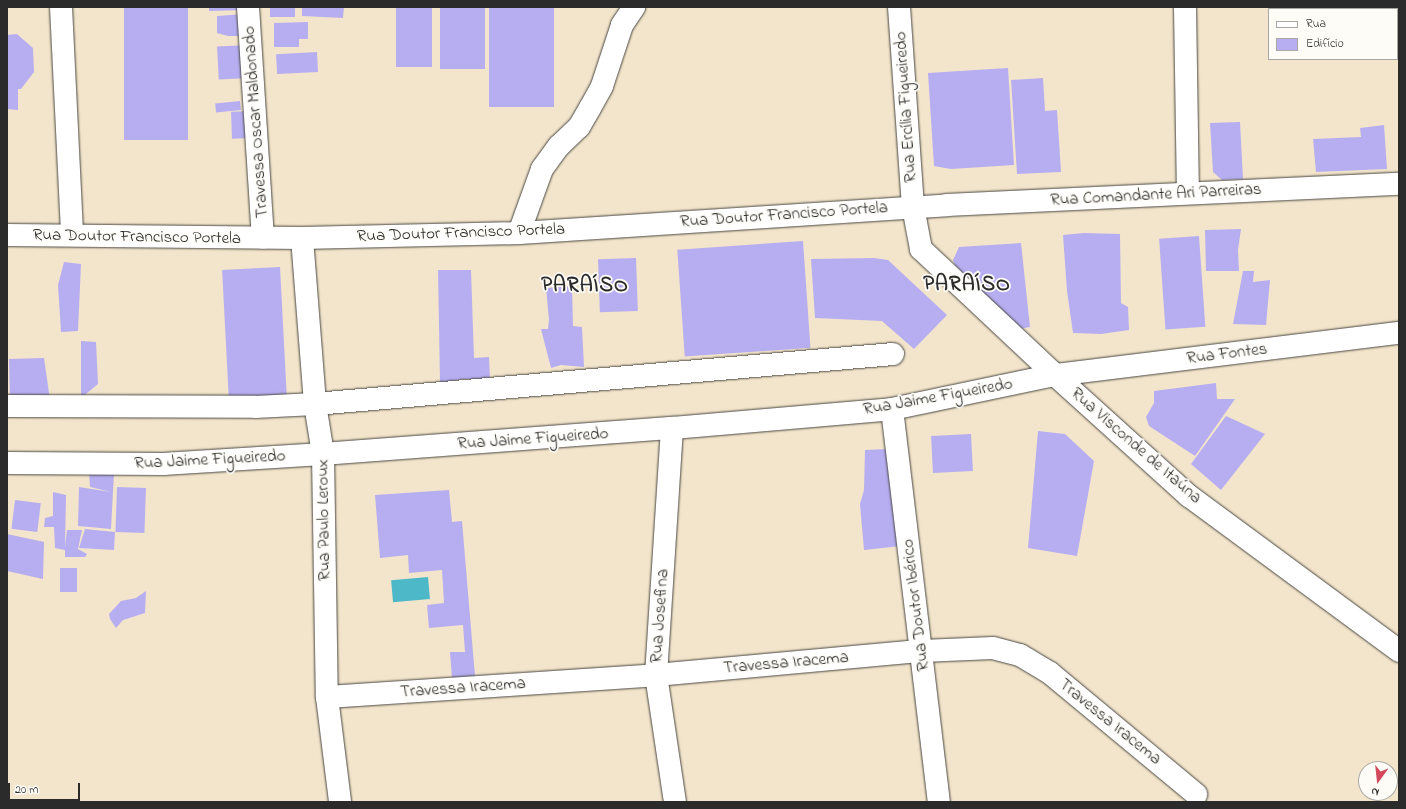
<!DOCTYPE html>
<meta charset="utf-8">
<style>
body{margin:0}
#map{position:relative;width:1406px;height:809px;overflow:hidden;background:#f3e5cb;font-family:"Indie Flower",sans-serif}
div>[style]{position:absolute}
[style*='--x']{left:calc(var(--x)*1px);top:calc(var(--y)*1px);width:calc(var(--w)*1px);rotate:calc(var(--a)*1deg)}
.water>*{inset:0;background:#4cb8c8;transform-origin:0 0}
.building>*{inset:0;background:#b7aef1;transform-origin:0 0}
.roads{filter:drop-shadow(0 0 1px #494743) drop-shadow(0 0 1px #494743)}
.minor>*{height:22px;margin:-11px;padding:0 11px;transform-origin:11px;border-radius:11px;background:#fff}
.major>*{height:22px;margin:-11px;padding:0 11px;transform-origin:11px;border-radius:11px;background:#fff}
span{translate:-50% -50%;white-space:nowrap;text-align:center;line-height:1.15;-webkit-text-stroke:3.5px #fdfcf7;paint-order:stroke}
.street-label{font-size:17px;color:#2b2b2b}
.district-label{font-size:21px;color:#2b2b2b;font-weight:700;letter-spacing:1px}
.frame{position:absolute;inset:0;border:8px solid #2b2b2b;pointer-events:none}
.legend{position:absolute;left:1268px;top:8px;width:130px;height:52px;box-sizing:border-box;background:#fdfcf7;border:1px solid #a9a8a5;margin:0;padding:5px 7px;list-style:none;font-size:12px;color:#2b2b2b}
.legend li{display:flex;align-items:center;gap:8px;height:20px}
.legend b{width:20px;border:1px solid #a9a8a5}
.north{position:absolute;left:1358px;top:761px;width:40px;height:40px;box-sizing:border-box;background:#fdfcf7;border:1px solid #a9a8a5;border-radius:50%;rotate:195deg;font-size:11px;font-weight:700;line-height:16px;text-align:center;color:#2b2b2b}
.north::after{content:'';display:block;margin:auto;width:14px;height:18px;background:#d1495b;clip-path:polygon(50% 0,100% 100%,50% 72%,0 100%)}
.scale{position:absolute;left:8px;top:783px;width:72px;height:18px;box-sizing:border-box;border:2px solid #2b2b2b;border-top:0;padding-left:5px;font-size:12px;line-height:14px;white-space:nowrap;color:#2b2b2b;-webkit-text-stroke:3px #fdfcf7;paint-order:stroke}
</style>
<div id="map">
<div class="water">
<i style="left:428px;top:577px;width:22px;height:37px;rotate:85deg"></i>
</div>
<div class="building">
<i style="left:124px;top:7px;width:64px;height:133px"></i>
<i style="clip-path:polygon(209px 7px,245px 7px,245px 10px,209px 11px)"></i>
<i style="left:270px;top:7px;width:25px;height:10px"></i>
<i style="clip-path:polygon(302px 7px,344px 7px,343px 18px,302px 16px)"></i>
<i style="left:396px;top:7px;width:36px;height:60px"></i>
<i style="left:440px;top:7px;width:45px;height:62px"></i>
<i style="left:489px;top:7px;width:65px;height:100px"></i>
<i style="clip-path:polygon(244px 14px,247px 36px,228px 36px,217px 33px,217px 16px)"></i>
<i style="clip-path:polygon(308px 22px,308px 39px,299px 39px,299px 47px,274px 47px,274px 23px)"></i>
<i style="clip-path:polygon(17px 34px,33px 48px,34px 72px,21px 89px,18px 89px,18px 110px,7px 109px,7px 35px)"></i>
<i style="left:248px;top:45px;width:33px;height:31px;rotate:87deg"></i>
<i style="left:317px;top:52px;width:20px;height:41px;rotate:87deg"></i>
<i style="clip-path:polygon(1008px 68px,1014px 165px,951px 169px,934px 166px,928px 73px)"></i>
<i style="clip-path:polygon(1043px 78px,1045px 111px,1057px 110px,1061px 172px,1017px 174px,1011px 80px)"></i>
<i style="left:240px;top:101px;width:9px;height:25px;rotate:84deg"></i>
<i style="left:251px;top:111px;width:27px;height:20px;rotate:88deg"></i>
<i style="clip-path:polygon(1240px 122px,1243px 179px,1222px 180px,1213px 172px,1210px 123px)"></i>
<i style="clip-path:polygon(1384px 125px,1387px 169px,1316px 172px,1313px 139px,1361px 137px,1360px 128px)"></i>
<i style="clip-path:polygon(1241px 229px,1238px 250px,1239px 271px,1206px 271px,1205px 230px)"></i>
<i style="clip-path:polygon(1084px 233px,1120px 234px,1121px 303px,1128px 307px,1129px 330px,1101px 334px,1073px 333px,1067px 291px,1063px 235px)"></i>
<i style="left:1199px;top:236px;width:91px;height:40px;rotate:86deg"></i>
<i style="left:803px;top:241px;width:107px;height:126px;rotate:86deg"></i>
<i style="clip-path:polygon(1021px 243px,1030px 327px,1019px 329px,955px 265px,953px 260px,959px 247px)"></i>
<i style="left:636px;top:258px;width:53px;height:38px;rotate:88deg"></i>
<i style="clip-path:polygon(874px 258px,888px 260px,947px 315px,914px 349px,882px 321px,815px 318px,811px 259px)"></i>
<i style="clip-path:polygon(64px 262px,81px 264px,78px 331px,61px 332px,58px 285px)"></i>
<i style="left:280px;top:267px;width:128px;height:58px;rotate:87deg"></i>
<i style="clip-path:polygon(438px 270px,471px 270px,474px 358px,489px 357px,490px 379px,464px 379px,440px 383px)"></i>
<i style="clip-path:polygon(1243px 271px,1254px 271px,1253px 282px,1270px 280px,1266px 325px,1233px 324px)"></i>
<i style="clip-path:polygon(572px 286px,573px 326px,582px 327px,584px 367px,561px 365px,551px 368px,541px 329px,548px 329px,549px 320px,546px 288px)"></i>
<i style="clip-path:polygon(81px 341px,96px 342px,98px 384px,81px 398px)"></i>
<i style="clip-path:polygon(44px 358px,50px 400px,10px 400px,9px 359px)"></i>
<i style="clip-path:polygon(1216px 383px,1217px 399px,1235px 399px,1195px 456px,1149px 426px,1146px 417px,1154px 403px,1154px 391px)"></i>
<i style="clip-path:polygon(1226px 416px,1265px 434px,1221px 490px,1191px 464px)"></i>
<i style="clip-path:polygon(1038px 431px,1065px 434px,1094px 461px,1077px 556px,1028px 548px)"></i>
<i style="left:971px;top:434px;width:37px;height:40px;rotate:87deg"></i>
<i style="clip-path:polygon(889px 449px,901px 546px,864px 550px,860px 504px,864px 490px,865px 450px)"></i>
<i style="clip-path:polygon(89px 472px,114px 473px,111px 529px,78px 526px,79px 487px,111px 492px,90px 487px)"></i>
<i style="left:117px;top:487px;width:29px;height:45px;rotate:2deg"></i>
<i style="clip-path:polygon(449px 490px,452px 522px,462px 521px,475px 676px,452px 678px,450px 652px,465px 652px,463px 625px,429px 628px,427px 605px,444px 603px,442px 570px,409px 573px,408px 555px,380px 558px,375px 495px)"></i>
<i style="clip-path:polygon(53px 492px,66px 495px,65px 547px,67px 530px,82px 530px,78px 549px,87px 554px,85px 557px,65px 557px,65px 550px,55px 548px,54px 527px,44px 527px,45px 518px,53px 516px)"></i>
<i style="left:15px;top:500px;width:26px;height:29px;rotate:7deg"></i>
<i style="clip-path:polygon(85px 529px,115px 532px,114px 550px,79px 548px)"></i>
<i style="clip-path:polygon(7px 534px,44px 542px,43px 579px,7px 571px)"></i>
<i style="left:60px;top:568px;width:17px;height:24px"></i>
<i style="clip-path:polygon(146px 591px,145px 613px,123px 620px,116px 628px,110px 619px,109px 614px,121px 601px,136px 598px)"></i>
</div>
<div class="roads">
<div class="minor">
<i style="--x:61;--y:7;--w:228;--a:87.2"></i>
<i style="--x:248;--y:7;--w:231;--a:86.3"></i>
<i style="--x:899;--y:7;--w:200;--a:86"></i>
<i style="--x:1185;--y:7;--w:186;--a:89.1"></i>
<i style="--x:519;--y:233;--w:68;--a:-70.2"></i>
<i style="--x:542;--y:169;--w:29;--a:-54"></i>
<i style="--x:559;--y:146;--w:28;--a:-44"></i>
<i style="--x:579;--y:127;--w:22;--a:-60"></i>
<i style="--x:590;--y:108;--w:25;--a:-61"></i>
<i style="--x:602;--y:86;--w:64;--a:-71.8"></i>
<i style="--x:622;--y:25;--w:22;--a:-56"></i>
<i style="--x:302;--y:238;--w:167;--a:85.5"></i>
<i style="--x:315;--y:404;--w:51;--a:80.9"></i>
<i style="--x:323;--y:454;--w:243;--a:89.1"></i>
<i style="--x:327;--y:697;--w:106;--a:82.9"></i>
<i style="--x:7;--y:406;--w:248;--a:0.2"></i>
<i style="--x:255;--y:407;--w:60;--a:-2.9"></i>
<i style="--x:315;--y:404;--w:580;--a:-4.94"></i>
<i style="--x:892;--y:409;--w:396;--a:83.2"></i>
<i style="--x:672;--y:428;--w:248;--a:93.7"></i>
<i style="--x:656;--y:675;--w:128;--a:81.5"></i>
<i style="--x:327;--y:697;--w:330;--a:-3.8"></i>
<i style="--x:656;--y:675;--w:267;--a:-5.2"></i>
<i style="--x:922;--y:651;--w:71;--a:-2.4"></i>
<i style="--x:993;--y:648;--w:28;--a:15"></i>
<i style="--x:1020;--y:655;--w:35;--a:31"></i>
<i style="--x:1050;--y:673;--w:190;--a:39.7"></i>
</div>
<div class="major">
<i style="--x:913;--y:207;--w:43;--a:79.2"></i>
<i style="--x:921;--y:249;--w:184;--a:43.2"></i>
<i style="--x:1055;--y:375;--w:181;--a:42.1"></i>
<i style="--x:1189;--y:496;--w:261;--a:36.4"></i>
<i style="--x:7;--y:235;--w:295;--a:0.6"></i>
<i style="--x:302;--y:238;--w:217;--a:-1.3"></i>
<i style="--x:519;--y:233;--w:429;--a:-3.7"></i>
<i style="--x:947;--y:205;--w:452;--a:-2.7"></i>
<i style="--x:7;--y:463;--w:156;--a:0.4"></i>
<i style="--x:163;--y:464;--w:160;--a:-3.6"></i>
<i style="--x:323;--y:454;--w:350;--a:-4.3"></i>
<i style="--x:672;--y:428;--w:221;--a:-4.9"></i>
<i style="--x:892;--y:409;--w:167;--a:-11.8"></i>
<i style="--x:1055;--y:375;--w:347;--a:-7"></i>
</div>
</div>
<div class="street-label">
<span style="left:906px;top:107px;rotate:-94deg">Rua Ercília Figueiredo</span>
<span style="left:256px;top:122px;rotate:-94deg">Travessa Oscar Maldonado</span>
<span style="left:1156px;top:195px;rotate:-3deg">Rua Comandante Ari Parreiras</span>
<span style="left:784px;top:215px;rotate:-4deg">Rua Doutor Francisco Portela</span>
<span style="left:461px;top:233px;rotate:-2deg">Rua Doutor Francisco Portela</span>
<span style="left:137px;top:237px;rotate:1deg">Rua Doutor Francisco Portela</span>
<span style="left:1227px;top:354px;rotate:-7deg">Rua Fontes</span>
<span style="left:938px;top:397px;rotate:-10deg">Rua Jaime Figueiredo</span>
<span style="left:533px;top:439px;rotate:-4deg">Rua Jaime Figueiredo</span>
<span style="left:1136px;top:446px;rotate:41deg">Rua Visconde de Itaúna</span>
<span style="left:210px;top:460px;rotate:-3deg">Rua Jaime Figueiredo</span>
<span style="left:324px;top:520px;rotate:-91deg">Rua Paulo Leroux</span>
<span style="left:916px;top:605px;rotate:-97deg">Rua Doutor Ibérico</span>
<span style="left:660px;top:616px;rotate:-86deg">Rua Josefina</span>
<span style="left:786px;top:663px;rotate:-5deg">Travessa Iracema</span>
<span style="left:463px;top:688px;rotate:-4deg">Travessa Iracema</span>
<span style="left:1110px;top:722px;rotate:39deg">Travessa Iracema</span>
</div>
<div class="district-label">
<span style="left:967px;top:285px">PARAÍSO</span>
<span style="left:585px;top:286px">PARAÍSO</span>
</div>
<div class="frame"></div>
<ul class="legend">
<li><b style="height:5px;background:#fff"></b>Rua</li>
<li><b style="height:11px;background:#b7aef1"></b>Edifício</li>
</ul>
<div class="north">N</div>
<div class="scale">20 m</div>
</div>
